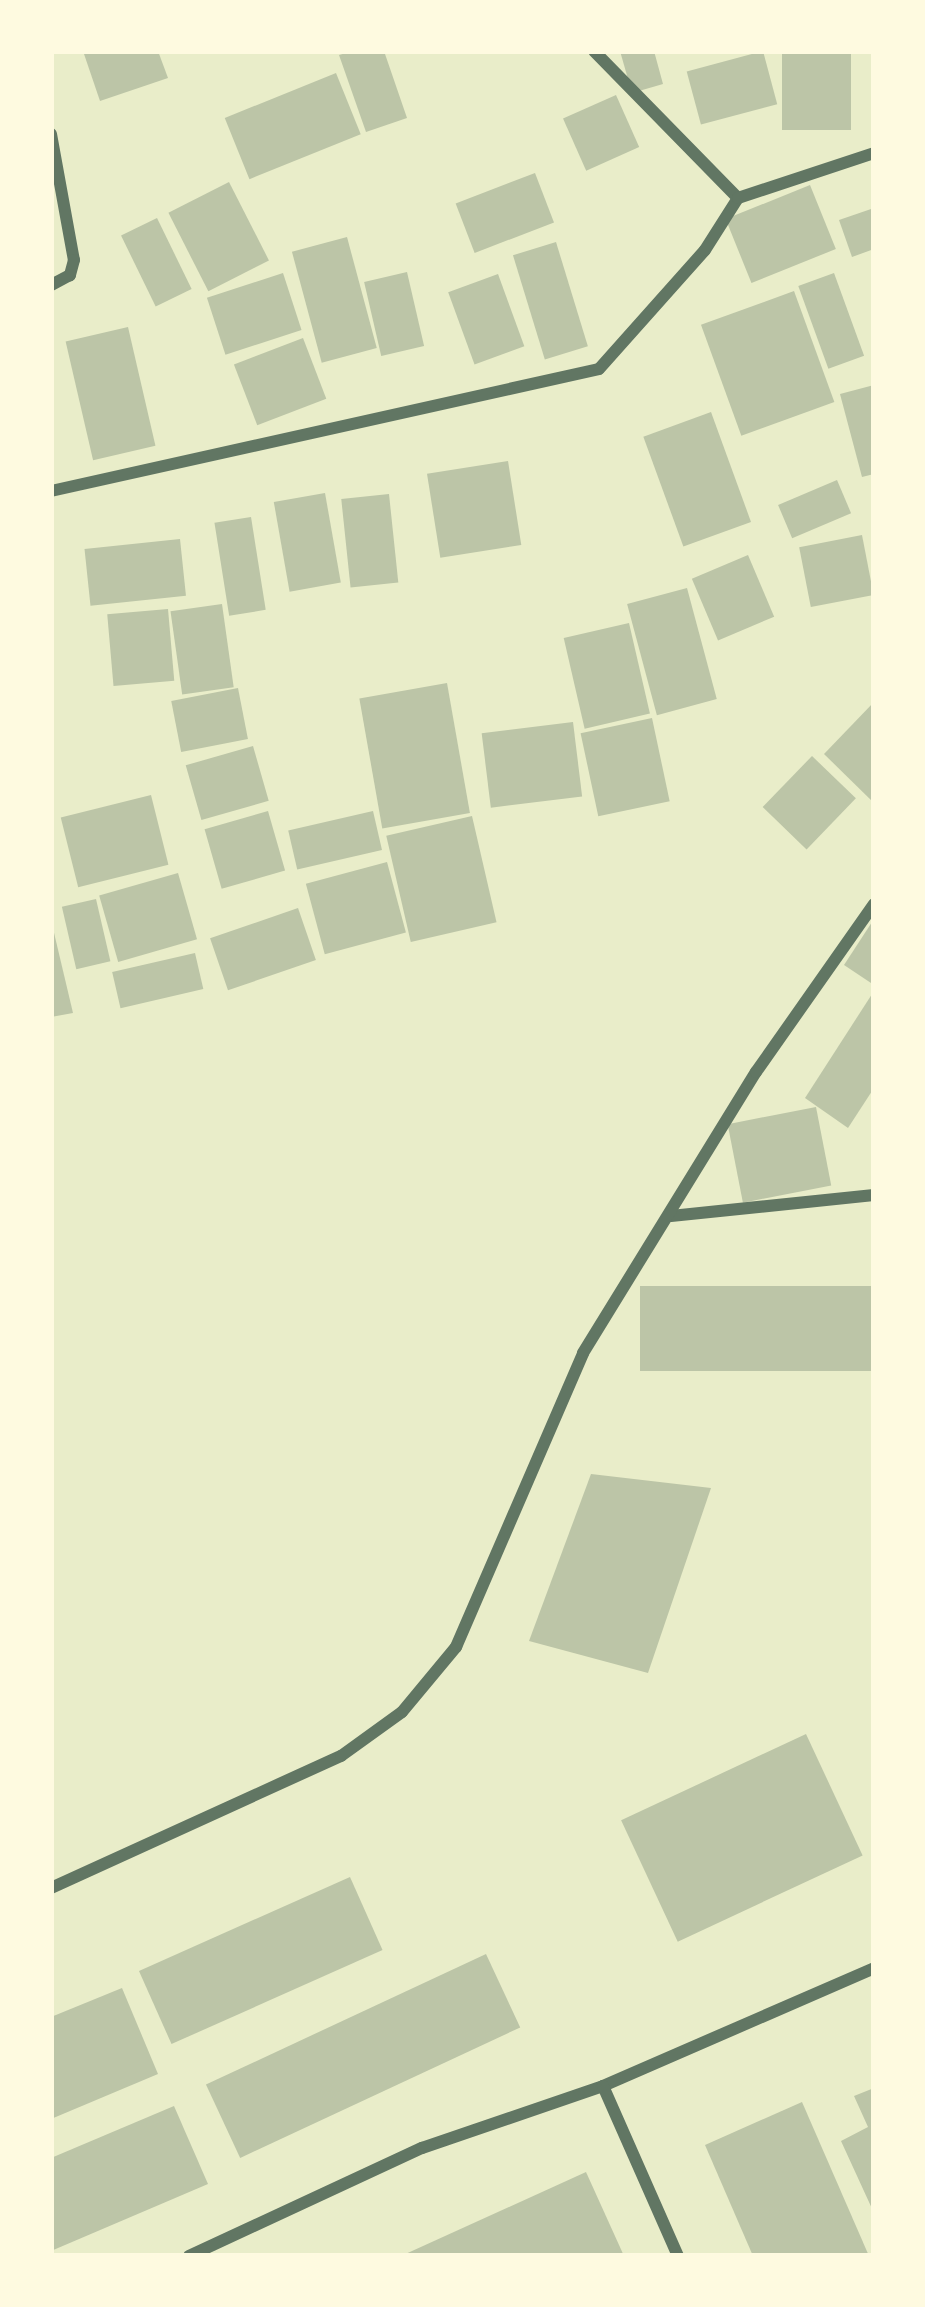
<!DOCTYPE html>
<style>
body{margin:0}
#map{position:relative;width:925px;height:2307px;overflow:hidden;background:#e9edc9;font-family:Karla,sans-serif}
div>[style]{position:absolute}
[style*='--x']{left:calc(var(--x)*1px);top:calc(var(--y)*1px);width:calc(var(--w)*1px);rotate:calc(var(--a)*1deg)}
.building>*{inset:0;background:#bcc5a7;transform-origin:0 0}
.minor>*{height:12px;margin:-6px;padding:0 6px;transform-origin:6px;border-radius:6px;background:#617663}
span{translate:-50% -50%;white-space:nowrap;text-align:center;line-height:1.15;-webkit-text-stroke:12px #fefae0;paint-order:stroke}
.frame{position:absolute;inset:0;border:54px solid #fefae0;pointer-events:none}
</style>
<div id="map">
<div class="building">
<i style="clip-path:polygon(83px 51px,158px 51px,168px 78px,100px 101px)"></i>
<i style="clip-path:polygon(353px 51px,384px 51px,407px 118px,366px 132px,339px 55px)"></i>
<i style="clip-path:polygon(620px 51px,654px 51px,663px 84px,632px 93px)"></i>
<i style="left:763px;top:51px;width:55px;height:79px;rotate:75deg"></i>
<i style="left:782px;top:51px;width:69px;height:79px"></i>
<i style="left:336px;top:73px;width:66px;height:120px;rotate:68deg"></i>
<i style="left:616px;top:95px;width:57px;height:58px;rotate:66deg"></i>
<i style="left:535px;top:173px;width:53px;height:85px;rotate:69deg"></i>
<i style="left:229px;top:182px;width:88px;height:68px;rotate:63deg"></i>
<i style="left:810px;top:185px;width:69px;height:91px;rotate:68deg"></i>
<i style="clip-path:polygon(874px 208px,874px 249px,852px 257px,839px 220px)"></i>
<i style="left:157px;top:218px;width:79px;height:40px;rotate:64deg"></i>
<i style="left:347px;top:237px;width:115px;height:57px;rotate:75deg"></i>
<i style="left:556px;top:242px;width:109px;height:45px;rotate:73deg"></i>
<i style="left:407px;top:272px;width:76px;height:44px;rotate:77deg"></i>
<i style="left:283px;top:273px;width:60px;height:80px;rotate:72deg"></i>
<i style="left:834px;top:273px;width:88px;height:38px;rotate:70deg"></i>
<i style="left:498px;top:274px;width:77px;height:53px;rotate:70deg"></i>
<i style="left:794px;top:291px;width:118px;height:99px;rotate:70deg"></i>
<i style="left:128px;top:327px;width:122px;height:64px;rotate:77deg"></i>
<i style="left:303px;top:338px;width:65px;height:74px;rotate:69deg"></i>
<i style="clip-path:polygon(874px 385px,874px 474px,862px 477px,840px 394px)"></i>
<i style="left:711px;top:412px;width:117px;height:72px;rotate:70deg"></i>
<i style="left:508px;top:461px;width:85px;height:82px;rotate:81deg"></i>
<i style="left:837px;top:480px;width:36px;height:64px;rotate:67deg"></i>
<i style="left:325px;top:493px;width:91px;height:52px;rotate:80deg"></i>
<i style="left:389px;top:494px;width:89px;height:48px;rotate:84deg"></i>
<i style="left:251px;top:517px;width:94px;height:37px;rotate:81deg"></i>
<i style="left:862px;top:535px;width:61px;height:64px;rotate:79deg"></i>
<i style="left:180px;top:539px;width:57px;height:96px;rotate:84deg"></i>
<i style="left:748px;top:555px;width:67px;height:61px;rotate:67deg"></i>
<i style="left:687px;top:588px;width:115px;height:62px;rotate:75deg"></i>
<i style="left:222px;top:604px;width:84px;height:52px;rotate:82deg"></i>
<i style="left:168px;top:609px;width:72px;height:61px;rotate:85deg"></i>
<i style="left:629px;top:623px;width:93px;height:67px;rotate:77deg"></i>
<i style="left:447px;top:683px;width:132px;height:89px;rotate:80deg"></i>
<i style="left:238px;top:688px;width:52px;height:68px;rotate:79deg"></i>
<i style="clip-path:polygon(874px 702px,874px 803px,824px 754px)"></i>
<i style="left:652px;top:718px;width:85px;height:73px;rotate:78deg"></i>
<i style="left:573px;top:722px;width:75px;height:92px;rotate:83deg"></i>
<i style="left:253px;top:746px;width:57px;height:70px;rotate:74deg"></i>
<i style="left:812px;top:756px;width:61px;height:71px;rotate:44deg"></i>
<i style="left:151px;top:795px;width:72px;height:93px;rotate:76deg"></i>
<i style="left:268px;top:811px;width:62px;height:66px;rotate:74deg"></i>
<i style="left:373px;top:811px;width:40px;height:87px;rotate:77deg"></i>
<i style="left:472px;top:816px;width:109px;height:88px;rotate:77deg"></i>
<i style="left:387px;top:862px;width:73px;height:84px;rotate:75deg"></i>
<i style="left:178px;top:873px;width:69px;height:82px;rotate:74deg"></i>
<i style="left:96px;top:899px;width:64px;height:35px;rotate:77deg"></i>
<i style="left:298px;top:908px;width:55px;height:93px;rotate:71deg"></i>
<i style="clip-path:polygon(874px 919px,874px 985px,844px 965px)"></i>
<i style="clip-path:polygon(51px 920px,73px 1013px,51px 1017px)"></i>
<i style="left:195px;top:953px;width:37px;height:85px;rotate:77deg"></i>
<i style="clip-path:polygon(874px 991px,874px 1088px,848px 1128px,805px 1098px)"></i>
<i style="left:816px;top:1107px;width:80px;height:90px;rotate:79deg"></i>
<i style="left:874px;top:1286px;width:85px;height:234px;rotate:90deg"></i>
<i style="clip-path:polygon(591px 1474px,711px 1488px,648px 1673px,529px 1641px)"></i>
<i style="left:806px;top:1734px;width:134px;height:204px;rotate:65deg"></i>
<i style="left:350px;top:1877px;width:80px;height:231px;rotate:66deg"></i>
<i style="left:486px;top:1954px;width:81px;height:309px;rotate:65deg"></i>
<i style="clip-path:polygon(122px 1988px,158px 2074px,51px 2119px,51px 2017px)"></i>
<i style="clip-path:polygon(874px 2088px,874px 2213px,841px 2141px,868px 2127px,854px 2096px)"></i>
<i style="clip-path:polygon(802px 2102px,869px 2256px,753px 2256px,705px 2145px)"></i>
<i style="clip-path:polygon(174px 2106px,208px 2184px,51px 2251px,51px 2158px)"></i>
<i style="clip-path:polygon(586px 2172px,624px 2256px,401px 2256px)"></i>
</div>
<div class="minor">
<i style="--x:594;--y:51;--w:206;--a:45.6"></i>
<i style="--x:51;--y:134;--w:128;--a:79.7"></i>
<i style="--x:74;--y:260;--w:16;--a:105"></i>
<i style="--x:70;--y:275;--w:21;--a:152"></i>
<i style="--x:51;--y:491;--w:561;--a:-12.55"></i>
<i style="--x:599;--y:369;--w:159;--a:-48.3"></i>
<i style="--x:705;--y:250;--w:62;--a:-57.6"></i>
<i style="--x:738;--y:198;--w:143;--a:-18.3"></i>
<i style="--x:671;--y:1216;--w:204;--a:-5.9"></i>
<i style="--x:51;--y:1888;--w:319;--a:-24.5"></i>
<i style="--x:341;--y:1756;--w:75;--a:-35.8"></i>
<i style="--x:402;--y:1712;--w:85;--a:-50.3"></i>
<i style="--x:456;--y:1647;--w:320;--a:-66.6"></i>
<i style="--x:583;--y:1353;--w:330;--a:-58.4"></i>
<i style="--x:756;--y:1072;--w:205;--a:-54.9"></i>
<i style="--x:603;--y:2086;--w:296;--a:-23.5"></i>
<i style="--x:189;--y:2256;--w:257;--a:-24.9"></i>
<i style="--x:422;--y:2148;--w:191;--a:-18.9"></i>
<i style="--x:603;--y:2086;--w:186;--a:66.2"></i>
</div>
<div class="frame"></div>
</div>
